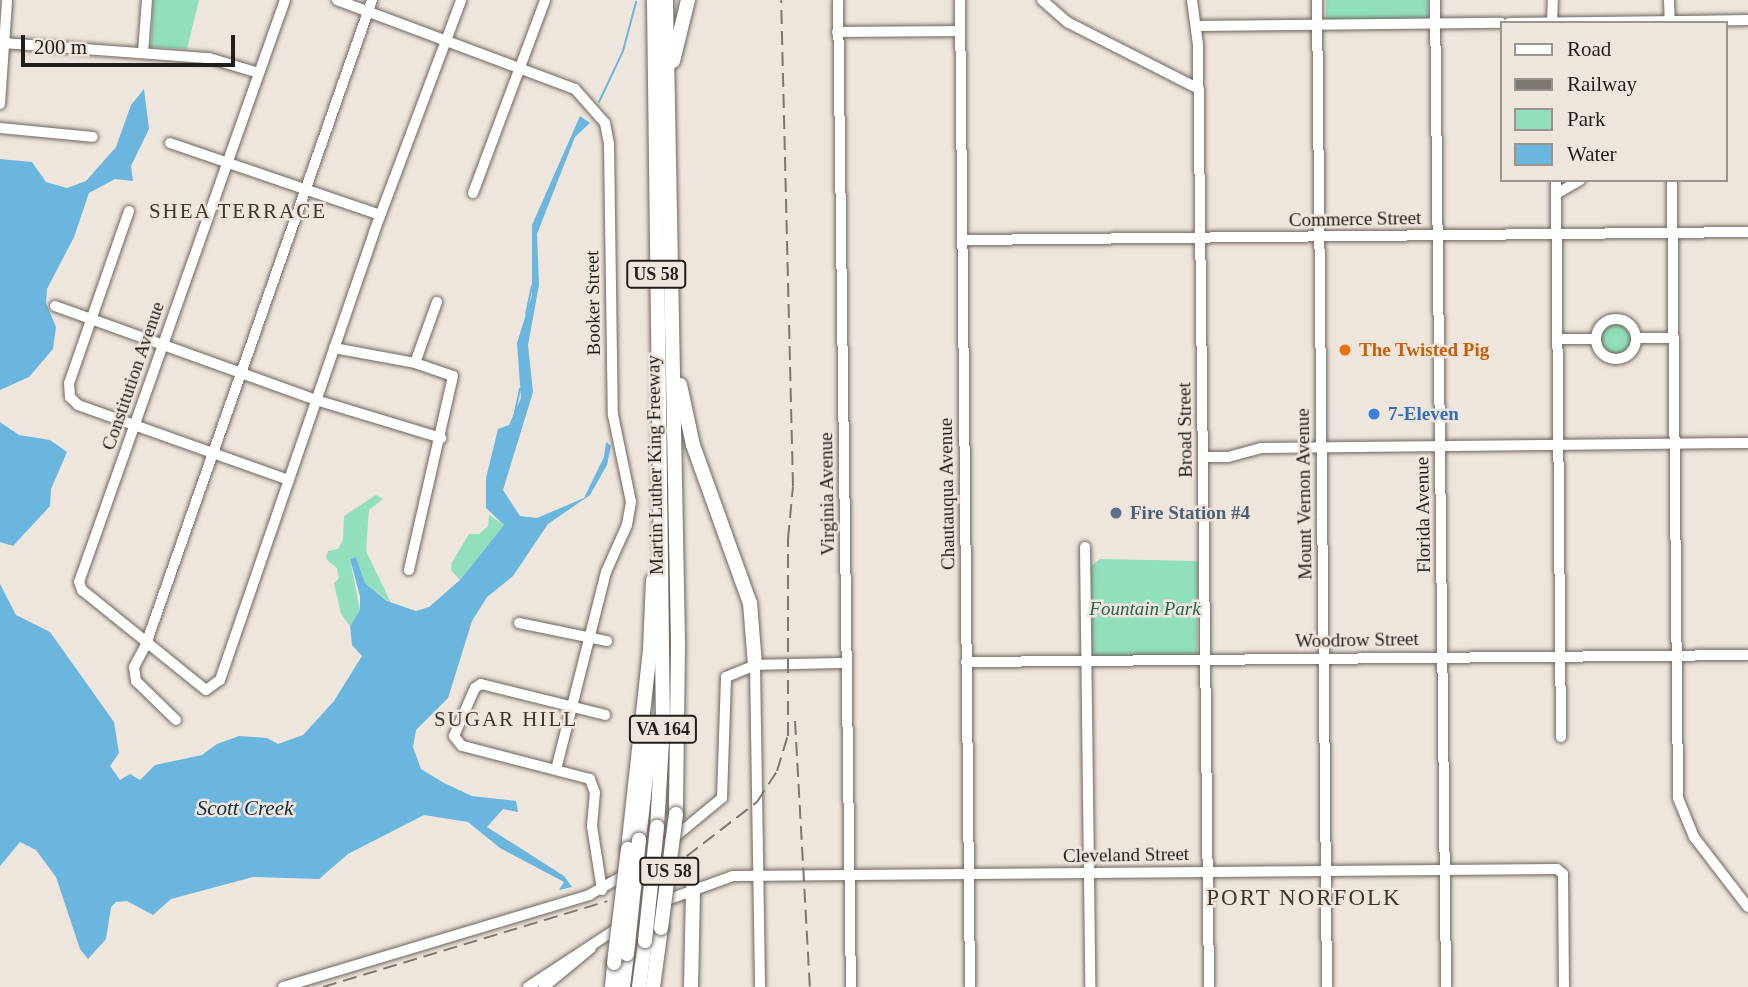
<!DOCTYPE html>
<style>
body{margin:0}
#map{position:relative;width:1748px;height:987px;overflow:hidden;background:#eee5dc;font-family:"Times New Roman",serif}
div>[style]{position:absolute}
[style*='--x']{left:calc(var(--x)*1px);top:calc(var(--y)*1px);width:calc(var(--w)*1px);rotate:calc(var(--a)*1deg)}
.green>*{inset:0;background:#92dfbd;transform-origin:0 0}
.round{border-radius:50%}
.water>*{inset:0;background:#6ab6de}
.stream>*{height:2px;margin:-1px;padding:0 1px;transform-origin:1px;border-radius:1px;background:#6ab6de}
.roads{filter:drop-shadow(0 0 2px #6d665e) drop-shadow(0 0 2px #6d665e)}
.minor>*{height:10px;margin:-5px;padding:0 5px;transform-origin:5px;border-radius:5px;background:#fff}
.minor>.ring{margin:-5px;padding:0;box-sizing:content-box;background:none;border:10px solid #fff;border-radius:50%}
.highway>*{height:14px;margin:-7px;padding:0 7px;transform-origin:7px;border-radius:7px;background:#fff}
.rail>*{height:2px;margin-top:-1px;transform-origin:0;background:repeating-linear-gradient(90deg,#7c7771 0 14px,transparent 0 21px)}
.bridges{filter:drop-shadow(0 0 2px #6d665e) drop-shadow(0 0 2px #6d665e)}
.highway-bridge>*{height:14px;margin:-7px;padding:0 7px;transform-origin:7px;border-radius:7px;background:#fff}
.dots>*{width:19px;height:19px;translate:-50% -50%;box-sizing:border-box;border:4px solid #eee5dc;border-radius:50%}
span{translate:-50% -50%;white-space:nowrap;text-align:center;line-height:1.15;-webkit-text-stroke:5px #eee5dc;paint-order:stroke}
.shield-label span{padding:2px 5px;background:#eee5dc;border:2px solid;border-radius:5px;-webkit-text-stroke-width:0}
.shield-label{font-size:18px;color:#211e1b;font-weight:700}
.street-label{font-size:19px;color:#211e1b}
.food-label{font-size:19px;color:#c56008;font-weight:700}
.left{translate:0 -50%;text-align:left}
.shop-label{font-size:19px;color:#366cbe;font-weight:700}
.service-label{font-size:19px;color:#4e5e75;font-weight:700}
.park-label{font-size:19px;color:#26644c;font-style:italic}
.neighbourhood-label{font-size:21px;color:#3d362f;letter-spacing:2px}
.water-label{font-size:21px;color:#0b2e3f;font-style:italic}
.quarter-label{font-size:23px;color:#3d362f;letter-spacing:2px}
.legend{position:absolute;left:1500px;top:21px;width:228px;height:161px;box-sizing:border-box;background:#eee5dc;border:2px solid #9c958f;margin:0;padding:9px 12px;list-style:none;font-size:21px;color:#211e1b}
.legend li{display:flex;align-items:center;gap:14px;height:35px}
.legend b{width:35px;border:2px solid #9c958f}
.scale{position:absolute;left:21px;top:35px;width:214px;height:32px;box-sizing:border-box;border:4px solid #211e1b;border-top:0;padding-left:9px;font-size:21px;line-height:24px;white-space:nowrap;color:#211e1b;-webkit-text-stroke:5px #eee5dc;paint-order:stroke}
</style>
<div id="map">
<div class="green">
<i style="clip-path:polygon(153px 0,199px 0,187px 49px,151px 47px)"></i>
<i style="left:1326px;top:0;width:102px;height:22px"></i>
<i class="round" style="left:1600px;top:323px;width:32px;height:32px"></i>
<i style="clip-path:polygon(376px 495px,383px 499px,369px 510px,366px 551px,391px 603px,365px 583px,356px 557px,350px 559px,360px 610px,350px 626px,341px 614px,334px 583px,339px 578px,337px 568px,326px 559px,328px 551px,338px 549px,343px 540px,344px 516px)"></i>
<i style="clip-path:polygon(489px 515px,504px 525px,460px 580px,451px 570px,452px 562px,469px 534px,479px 534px,488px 526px)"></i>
<i style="clip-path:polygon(1100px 559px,1198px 561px,1197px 656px,1092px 657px,1091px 566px)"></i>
</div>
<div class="water">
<i style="clip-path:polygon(144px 89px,149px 129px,131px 166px,133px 181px,115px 179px,89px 193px,74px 237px,47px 289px,46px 303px,56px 327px,53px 349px,29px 377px,0 390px,0 159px,32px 162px,46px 182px,67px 188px,86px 181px,116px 147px,131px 105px)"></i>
<i style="clip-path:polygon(580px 116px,590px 123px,575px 137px,537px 234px,539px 285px,528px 345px,533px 392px,503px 490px,520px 516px,537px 518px,584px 498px,604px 457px,606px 442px,611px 446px,607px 465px,590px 495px,548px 524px,513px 576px,487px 597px,472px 621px,448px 698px,416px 730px,413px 747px,421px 769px,444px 783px,472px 796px,516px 801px,518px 812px,503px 809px,487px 827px,564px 876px,572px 887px,559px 890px,564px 882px,500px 848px,468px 822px,424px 815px,348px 854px,319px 879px,253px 877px,171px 899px,153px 915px,127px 901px,116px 902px,111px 907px,106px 939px,88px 959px,80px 949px,56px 877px,36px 850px,20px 842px,0 866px,0 584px,16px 615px,50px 632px,114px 722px,119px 753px,110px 766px,120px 780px,130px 774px,140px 780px,155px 765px,202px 755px,217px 744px,239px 736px,267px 738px,278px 744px,303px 735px,334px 701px,362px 656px,352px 645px,350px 626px,360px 610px,360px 596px,350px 559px,356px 557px,365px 583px,387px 601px,416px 611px,429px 607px,460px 580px,504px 525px,486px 508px,486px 478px,498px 429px,509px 425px,521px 398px,517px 343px,532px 295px,532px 225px)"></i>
<i style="clip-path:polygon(0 422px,19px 435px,50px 440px,67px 452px,51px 489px,50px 506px,13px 546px,0 542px)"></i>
</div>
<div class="stream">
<i style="--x:599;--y:102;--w:56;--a:-64.8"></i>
<i style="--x:623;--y:51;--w:51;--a:-75.1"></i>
<i style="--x:526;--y:314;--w:29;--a:-78"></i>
<i style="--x:514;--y:417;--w:29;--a:-78"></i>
</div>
<div class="roads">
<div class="minor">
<i style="--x:285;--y:0;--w:617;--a:109.49"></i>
<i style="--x:79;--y:582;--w:9;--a:69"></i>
<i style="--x:82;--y:590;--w:159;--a:38.9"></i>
<i style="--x:206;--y:690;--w:17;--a:-36"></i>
<i style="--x:220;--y:680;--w:474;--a:-71"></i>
<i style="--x:374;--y:232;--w:248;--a:-69.4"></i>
<i style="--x:337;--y:0;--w:254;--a:20.5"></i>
<i style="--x:575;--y:89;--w:45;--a:48.6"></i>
<i style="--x:605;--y:123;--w:21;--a:79"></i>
<i style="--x:609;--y:144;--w:271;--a:89.2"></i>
<i style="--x:613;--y:415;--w:89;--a:78.3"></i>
<i style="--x:631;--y:502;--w:23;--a:100"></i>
<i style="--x:627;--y:525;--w:51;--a:114.1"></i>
<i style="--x:606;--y:572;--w:204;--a:104.2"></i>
<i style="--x:838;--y:0;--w:987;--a:89.25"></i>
<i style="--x:960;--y:0;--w:987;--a:89.42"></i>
<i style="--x:1042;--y:0;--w:33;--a:41"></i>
<i style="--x:1067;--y:22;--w:148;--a:26.9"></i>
<i style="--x:1192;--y:0;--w:45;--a:82.4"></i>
<i style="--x:1198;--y:45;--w:942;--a:89.33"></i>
<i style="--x:1317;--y:0;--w:987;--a:89.42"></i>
<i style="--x:1435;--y:0;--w:987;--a:89.36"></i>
<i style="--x:1669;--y:0;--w:23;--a:88"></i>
<i style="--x:1509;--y:23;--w:239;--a:-0.7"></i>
<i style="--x:1552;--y:23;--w:23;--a:-88"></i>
<i style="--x:1197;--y:26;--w:304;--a:-0.6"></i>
<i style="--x:837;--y:32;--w:123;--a:-0.5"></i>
<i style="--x:3;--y:43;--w:207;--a:4.2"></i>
<i style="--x:209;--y:58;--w:52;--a:16.7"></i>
<i style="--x:143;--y:53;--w:53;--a:-85.7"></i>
<i style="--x:0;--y:104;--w:104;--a:-86.1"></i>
<i style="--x:0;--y:128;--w:93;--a:5.5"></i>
<i style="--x:170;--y:143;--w:222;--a:18.9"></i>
<i style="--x:1556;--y:180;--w:557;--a:89.49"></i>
<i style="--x:1672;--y:180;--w:618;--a:89.44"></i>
<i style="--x:1678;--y:798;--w:42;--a:67.7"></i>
<i style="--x:1694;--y:837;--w:88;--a:52.4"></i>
<i style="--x:473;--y:193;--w:206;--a:-69.5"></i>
<i style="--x:1556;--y:194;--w:28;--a:-30"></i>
<i style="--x:129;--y:211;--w:182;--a:109.2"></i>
<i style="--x:69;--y:383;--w:14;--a:86"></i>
<i style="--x:70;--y:397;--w:11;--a:45"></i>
<i style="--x:78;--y:405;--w:224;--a:19.6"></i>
<i style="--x:963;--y:240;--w:785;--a:-0.58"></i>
<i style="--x:55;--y:306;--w:277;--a:19.8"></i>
<i style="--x:316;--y:400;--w:131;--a:16.9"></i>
<i class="ring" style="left:1596px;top:319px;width:30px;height:30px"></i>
<i style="--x:1638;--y:338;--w:36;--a:0"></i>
<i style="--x:1558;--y:339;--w:37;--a:0"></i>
<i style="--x:334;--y:348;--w:82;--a:10.5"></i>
<i style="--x:415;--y:363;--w:40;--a:18.9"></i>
<i style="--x:453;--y:376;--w:199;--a:102.8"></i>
<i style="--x:415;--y:363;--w:65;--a:-70.2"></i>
<i style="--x:1203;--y:457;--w:25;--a:0"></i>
<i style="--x:1228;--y:457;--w:34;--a:-15"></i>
<i style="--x:1261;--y:448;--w:487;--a:-0.6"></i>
<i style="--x:1085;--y:547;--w:440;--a:89.3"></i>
<i style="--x:519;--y:623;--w:90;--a:11.6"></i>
<i style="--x:966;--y:662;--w:782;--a:-0.51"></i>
<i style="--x:755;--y:665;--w:322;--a:89.1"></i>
<i style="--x:176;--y:720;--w:56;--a:-135.7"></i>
<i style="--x:136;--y:681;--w:14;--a:-98"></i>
<i style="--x:134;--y:667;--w:26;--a:-62"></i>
<i style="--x:146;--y:644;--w:683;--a:-70.66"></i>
<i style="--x:653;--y:855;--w:89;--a:-39.6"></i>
<i style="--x:722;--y:798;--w:121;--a:-88.1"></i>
<i style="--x:726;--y:677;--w:31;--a:-22"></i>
<i style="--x:755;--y:665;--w:91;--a:-1.3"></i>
<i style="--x:602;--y:890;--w:65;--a:-98.9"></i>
<i style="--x:592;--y:826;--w:33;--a:-85"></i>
<i style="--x:595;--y:793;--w:15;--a:-110"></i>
<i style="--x:590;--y:779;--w:132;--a:-165.5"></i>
<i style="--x:462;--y:746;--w:13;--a:-129"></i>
<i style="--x:454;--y:736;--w:52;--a:-66.4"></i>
<i style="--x:475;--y:688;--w:7;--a:-34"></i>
<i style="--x:481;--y:684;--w:128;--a:14"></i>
<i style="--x:283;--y:987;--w:320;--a:-16.7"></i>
<i style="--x:589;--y:895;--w:43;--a:-29.6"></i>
<i style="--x:528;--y:987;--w:149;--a:-33.3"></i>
<i style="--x:653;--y:905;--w:85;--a:-19.9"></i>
<i style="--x:733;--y:876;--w:824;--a:-0.49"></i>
<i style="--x:1557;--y:869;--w:8;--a:40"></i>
<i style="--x:1563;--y:874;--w:113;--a:89.5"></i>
<i style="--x:544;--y:987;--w:61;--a:-39.7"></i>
</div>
<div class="highway">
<i style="--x:654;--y:0;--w:724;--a:89.29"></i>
<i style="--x:663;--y:724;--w:103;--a:93.3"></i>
<i style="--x:666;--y:0;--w:643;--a:88.93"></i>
<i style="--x:678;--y:643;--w:171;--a:90.7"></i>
<i style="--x:673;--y:61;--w:63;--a:-76.2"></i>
<i style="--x:680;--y:385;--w:61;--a:77.8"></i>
<i style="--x:693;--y:445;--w:168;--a:70.2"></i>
<i style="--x:750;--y:603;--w:62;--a:85.4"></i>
<i style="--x:639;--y:840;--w:109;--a:-83.7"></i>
<i style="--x:628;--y:849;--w:201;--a:-83.7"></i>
<i style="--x:650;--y:649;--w:69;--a:-87.5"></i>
<i style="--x:612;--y:987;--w:24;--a:-85"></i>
<i style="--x:623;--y:987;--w:33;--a:-83"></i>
<i style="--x:639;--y:987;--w:46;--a:-82.6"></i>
<i style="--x:653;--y:987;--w:60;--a:-82.3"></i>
<i style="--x:691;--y:987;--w:99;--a:-88.8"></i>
</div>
</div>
<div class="rail">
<i style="--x:795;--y:721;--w:266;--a:86.8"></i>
<i style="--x:670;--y:869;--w:110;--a:-37.6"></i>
<i style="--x:757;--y:802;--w:37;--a:-57"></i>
<i style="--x:777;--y:771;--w:37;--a:-73"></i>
<i style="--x:788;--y:736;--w:197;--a:-90"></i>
<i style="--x:788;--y:539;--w:53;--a:-84.6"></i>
<i style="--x:793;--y:486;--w:486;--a:-91.4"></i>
<i style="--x:323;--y:987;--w:297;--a:-16.8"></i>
</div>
<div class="bridges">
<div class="highway-bridge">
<i style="--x:661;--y:928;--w:115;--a:-82.5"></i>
<i style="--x:645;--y:941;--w:115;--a:-84"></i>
<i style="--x:627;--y:954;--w:115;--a:-84"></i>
<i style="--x:614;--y:963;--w:115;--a:-83"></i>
</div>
</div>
<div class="dots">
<i style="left:1345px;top:350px;background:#e8710a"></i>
<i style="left:1374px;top:414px;background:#3f7fe0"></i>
<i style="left:1116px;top:513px;background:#5c6f8a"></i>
</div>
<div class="shield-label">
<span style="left:656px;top:274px">US 58</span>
<span style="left:663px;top:729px">VA 164</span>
<span style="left:669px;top:871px">US 58</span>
</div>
<div class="street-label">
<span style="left:1355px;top:219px;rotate:-1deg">Commerce Street</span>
<span style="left:593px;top:303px;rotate:-91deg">Booker Street</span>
<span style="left:133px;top:376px;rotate:-71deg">Constitution Avenue</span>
<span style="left:1185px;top:430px;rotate:-91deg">Broad Street</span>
<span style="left:655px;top:465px;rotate:-91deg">Martin Luther King Freeway</span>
<span style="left:827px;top:494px;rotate:-91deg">Virginia Avenue</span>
<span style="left:947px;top:494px;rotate:-91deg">Chautauqua Avenue</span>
<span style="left:1304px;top:494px;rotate:-91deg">Mount Vernon Avenue</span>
<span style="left:1423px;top:515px;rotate:-91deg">Florida Avenue</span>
<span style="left:1357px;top:640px;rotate:-1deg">Woodrow Street</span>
<span style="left:1126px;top:855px;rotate:-1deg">Cleveland Street</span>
</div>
<div class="food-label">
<span class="left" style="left:1359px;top:350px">The Twisted Pig</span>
</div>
<div class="shop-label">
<span class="left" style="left:1388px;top:414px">7-Eleven</span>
</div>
<div class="service-label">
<span class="left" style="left:1130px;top:513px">Fire Station #4</span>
</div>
<div class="park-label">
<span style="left:1145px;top:609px">Fountain Park</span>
</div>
<div class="neighbourhood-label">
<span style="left:238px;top:211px">SHEA TERRACE</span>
<span style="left:506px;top:719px">SUGAR HILL</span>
</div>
<div class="water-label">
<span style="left:245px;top:808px">Scott Creek</span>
</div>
<div class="quarter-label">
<span style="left:1304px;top:898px">PORT NORFOLK</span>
</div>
<ul class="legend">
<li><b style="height:9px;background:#fff"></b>Road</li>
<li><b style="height:9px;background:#7c7771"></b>Railway</li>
<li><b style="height:19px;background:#92dfbd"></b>Park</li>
<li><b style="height:19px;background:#6ab6de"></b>Water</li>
</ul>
<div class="scale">200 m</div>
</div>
